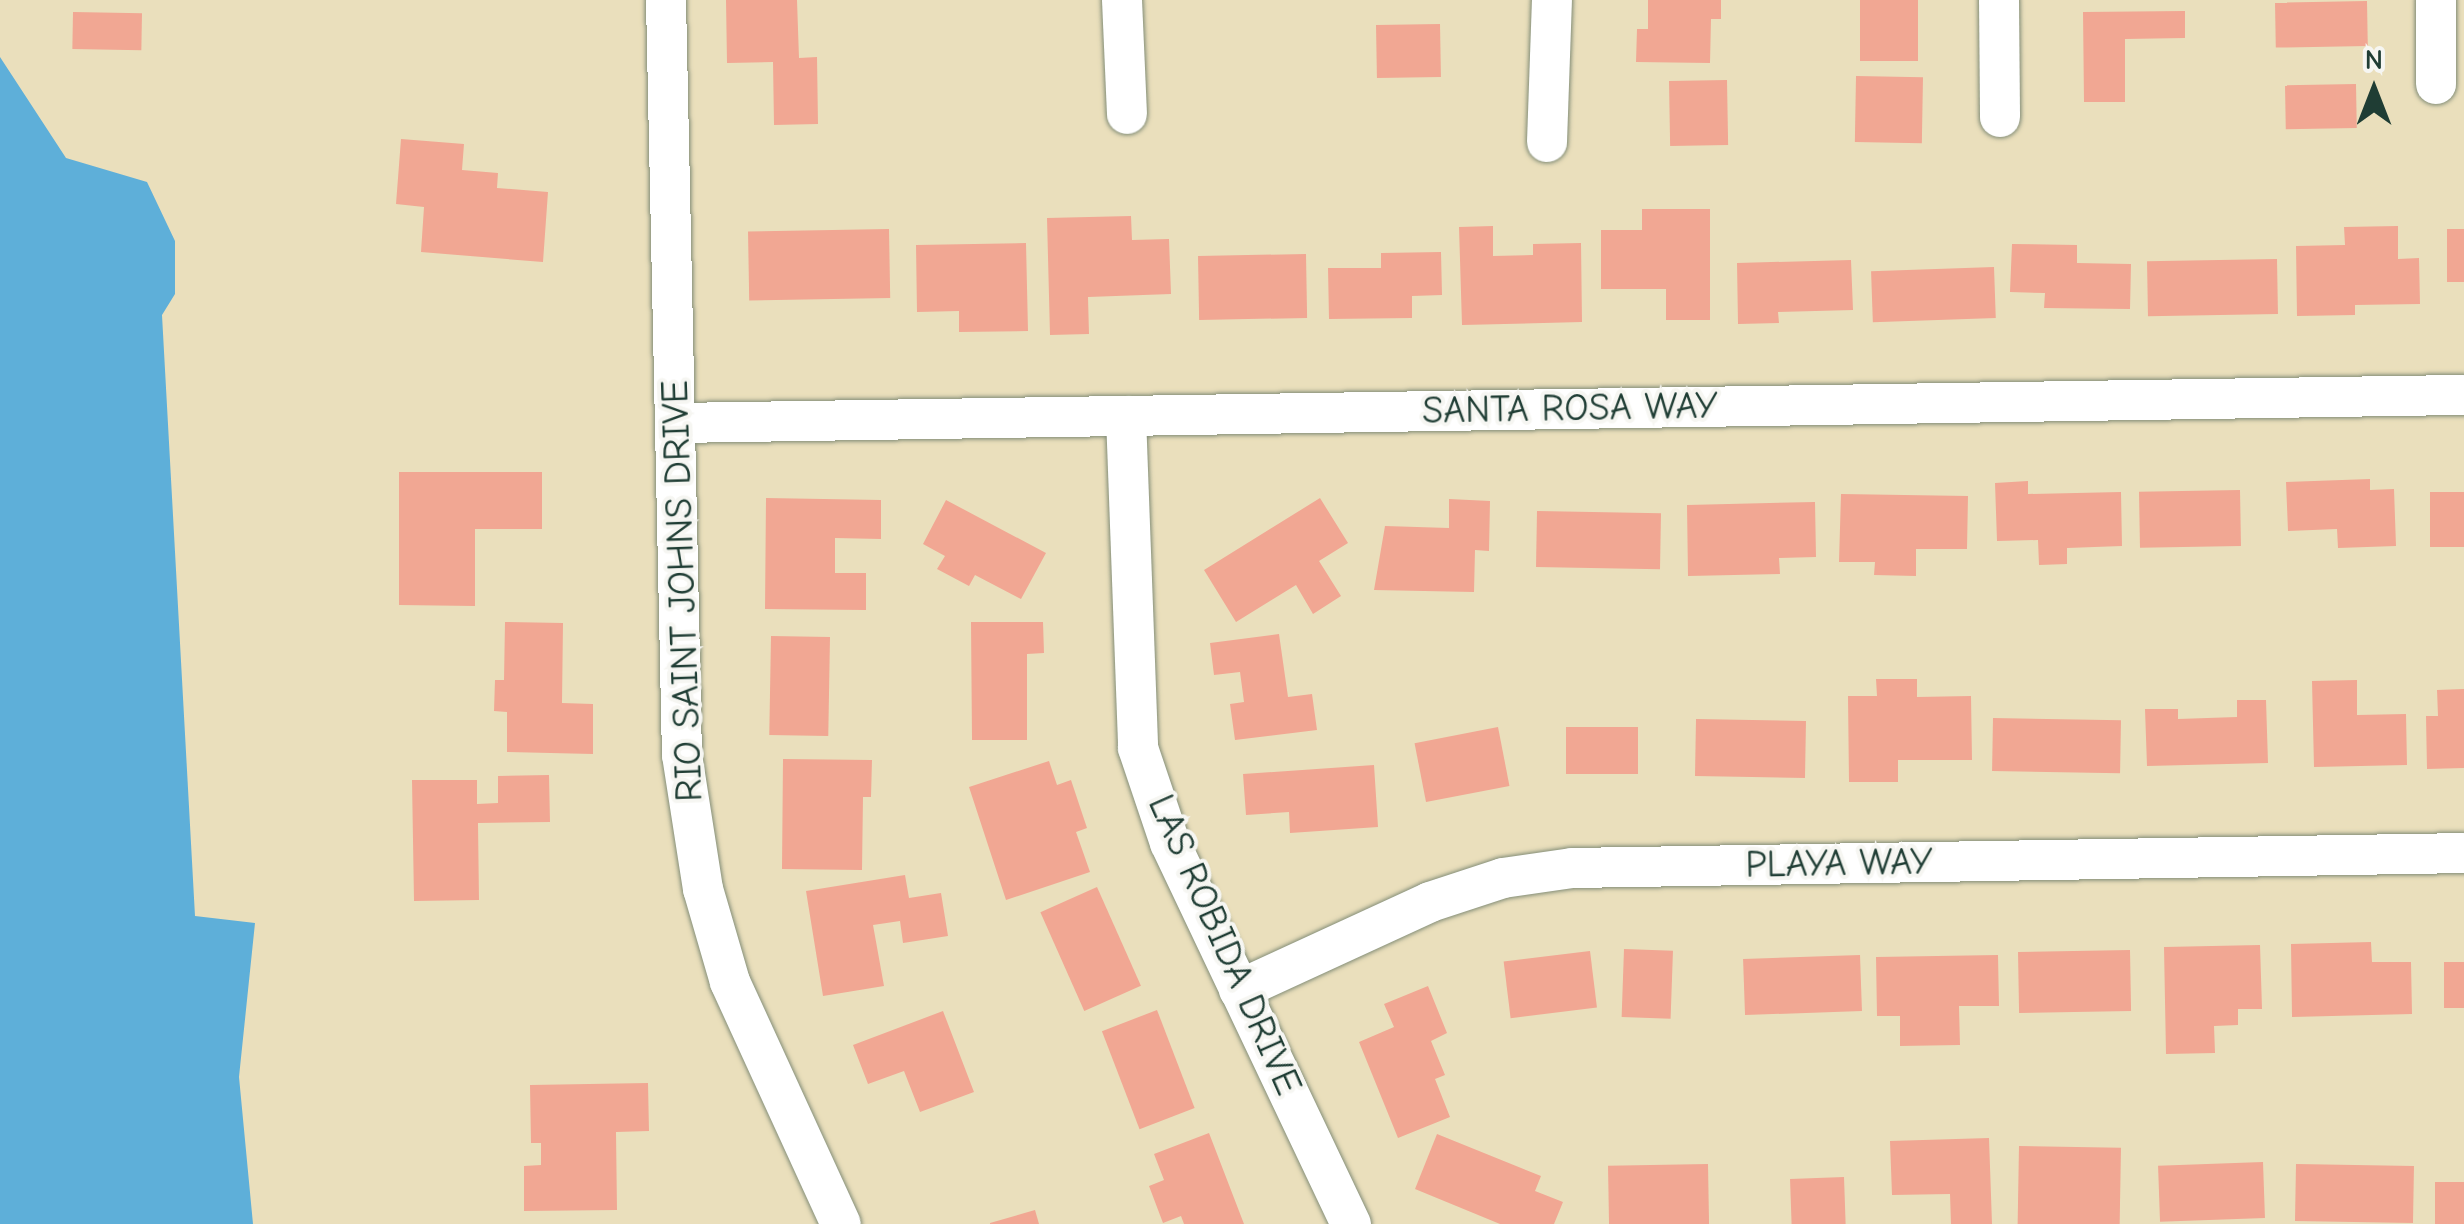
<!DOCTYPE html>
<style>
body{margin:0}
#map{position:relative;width:2464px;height:1224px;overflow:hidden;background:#eadfbc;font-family:"Comic Neue",sans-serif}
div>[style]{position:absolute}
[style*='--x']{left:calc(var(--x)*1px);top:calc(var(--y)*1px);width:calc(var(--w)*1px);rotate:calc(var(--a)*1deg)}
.water>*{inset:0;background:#5eafd9}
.building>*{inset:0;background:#f1a793;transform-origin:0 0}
.roads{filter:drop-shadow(0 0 2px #848e78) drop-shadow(0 0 2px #848e78)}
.street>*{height:40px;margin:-20px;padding:0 20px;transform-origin:20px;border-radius:20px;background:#fff}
span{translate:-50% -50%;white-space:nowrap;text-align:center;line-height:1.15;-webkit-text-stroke:8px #f6f6f2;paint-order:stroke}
.street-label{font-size:38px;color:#1f3d34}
.north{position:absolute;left:2324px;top:40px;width:100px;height:100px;-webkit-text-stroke:8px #f6f6f2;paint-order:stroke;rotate:0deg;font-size:28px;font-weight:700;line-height:40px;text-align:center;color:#1f3d34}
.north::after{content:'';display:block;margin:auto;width:35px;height:45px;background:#1f3d34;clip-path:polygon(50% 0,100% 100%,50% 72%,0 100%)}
</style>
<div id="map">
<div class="water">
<i style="clip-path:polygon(0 57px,66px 158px,147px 182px,175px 241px,175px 294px,162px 315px,195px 916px,255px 923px,239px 1077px,253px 1224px,0 1224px)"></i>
</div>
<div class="building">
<i style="clip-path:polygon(726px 0,797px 0,799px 58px,817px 57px,818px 124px,774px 125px,773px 62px,727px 63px)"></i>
<i style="clip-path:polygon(1648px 0,1721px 0,1721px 19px,1711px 19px,1710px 63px,1636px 62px,1637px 29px,1648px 29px)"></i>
<i style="left:1860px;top:0;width:58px;height:61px"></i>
<i style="left:2367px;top:1px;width:45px;height:92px;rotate:89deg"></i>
<i style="clip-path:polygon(2185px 11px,2185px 38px,2125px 39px,2125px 102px,2084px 102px,2083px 12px)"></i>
<i style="left:73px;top:12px;width:69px;height:37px;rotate:1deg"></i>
<i style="left:1440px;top:24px;width:53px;height:64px;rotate:89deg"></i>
<i style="left:1856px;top:76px;width:67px;height:66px;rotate:1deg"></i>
<i style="left:1727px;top:80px;width:65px;height:58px;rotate:89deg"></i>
<i style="left:2356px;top:84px;width:44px;height:71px;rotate:89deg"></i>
<i style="clip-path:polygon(401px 139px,464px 144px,462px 170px,498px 173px,497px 188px,548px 192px,543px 262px,421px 252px,424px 207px,396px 204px)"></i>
<i style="clip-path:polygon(1642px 209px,1710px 209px,1710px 320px,1666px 320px,1666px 289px,1601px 289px,1601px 230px,1642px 230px)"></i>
<i style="clip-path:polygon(1131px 216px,1132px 240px,1169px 239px,1171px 294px,1088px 297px,1089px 334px,1050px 335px,1047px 218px)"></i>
<i style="clip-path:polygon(1493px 226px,1493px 256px,1533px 255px,1533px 244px,1581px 243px,1582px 322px,1462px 325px,1459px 227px)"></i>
<i style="clip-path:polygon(2398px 226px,2398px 259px,2419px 258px,2420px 304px,2355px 305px,2355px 315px,2297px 316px,2296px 246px,2345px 245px,2344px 227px)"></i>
<i style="left:889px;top:229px;width:69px;height:141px;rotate:89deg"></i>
<i style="left:2447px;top:229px;width:17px;height:53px"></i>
<i style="clip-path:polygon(1026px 243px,1028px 331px,959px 332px,959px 311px,917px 312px,916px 245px)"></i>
<i style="clip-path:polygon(2012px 244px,2077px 245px,2077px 263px,2131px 264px,2130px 309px,2044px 308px,2045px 293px,2010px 292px)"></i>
<i style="clip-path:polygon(1441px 252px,1442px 295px,1412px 296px,1412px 318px,1329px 319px,1328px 268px,1381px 268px,1381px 253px)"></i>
<i style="left:1306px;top:254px;width:64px;height:108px;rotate:89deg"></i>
<i style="left:2277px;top:259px;width:55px;height:130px;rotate:89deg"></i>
<i style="clip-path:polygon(1851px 260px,1853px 310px,1778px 312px,1779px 323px,1738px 324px,1737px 263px)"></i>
<i style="left:1994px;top:267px;width:51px;height:123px;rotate:88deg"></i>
<i style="clip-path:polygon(399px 472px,542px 472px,542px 529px,475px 529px,475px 606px,399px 605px)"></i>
<i style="clip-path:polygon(2370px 479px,2370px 490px,2394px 489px,2396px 546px,2338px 548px,2337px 529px,2288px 531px,2286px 482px)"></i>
<i style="clip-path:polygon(2028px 481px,2028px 494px,2121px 492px,2122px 546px,2067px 548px,2067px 564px,2039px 565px,2038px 540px,1997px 541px,1995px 483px)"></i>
<i style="left:2240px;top:490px;width:56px;height:101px;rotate:89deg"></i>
<i style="left:2464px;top:492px;width:55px;height:34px;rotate:90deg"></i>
<i style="clip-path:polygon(1841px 494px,1968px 496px,1967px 549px,1916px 549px,1916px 576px,1874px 575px,1875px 562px,1839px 562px)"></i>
<i style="clip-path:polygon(766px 498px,881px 500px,881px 539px,835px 538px,835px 573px,866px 573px,866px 610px,765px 609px)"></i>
<i style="clip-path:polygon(1320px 498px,1348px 543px,1319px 561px,1341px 596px,1313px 614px,1296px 585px,1236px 622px,1204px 570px)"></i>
<i style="clip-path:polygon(1449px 499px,1490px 501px,1489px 551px,1475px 550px,1474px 592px,1374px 590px,1385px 526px,1449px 528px)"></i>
<i style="clip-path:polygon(946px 500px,1046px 553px,1021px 599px,975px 575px,969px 586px,937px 569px,945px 556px,923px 544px)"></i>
<i style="clip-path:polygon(1815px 502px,1816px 557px,1779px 558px,1780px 574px,1688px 576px,1687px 505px)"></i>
<i style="left:1537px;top:511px;width:124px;height:56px;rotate:1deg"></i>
<i style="clip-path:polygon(505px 622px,563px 623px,562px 703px,593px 704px,593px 754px,507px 752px,507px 712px,494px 711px,495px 680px,504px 680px)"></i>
<i style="clip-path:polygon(971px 622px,1043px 622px,1044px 653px,1027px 654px,1027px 740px,972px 740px)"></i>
<i style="clip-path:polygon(1279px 634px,1288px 697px,1312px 694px,1317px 730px,1235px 740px,1230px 704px,1244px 702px,1240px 672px,1214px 675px,1210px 643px)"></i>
<i style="left:771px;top:636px;width:59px;height:99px;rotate:1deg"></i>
<i style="clip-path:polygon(1876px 679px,1917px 679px,1917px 697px,1971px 696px,1972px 760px,1898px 760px,1898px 782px,1849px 782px,1848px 696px,1877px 696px)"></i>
<i style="clip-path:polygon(2357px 680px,2357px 715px,2406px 714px,2407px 765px,2314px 767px,2312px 681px)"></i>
<i style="clip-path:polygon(2464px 689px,2464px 768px,2427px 769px,2426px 716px,2438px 716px,2437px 690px)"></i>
<i style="clip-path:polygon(2237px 700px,2266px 700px,2268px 763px,2147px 766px,2145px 709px,2178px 709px,2178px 719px,2237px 717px)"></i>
<i style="left:1993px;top:718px;width:128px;height:53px;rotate:1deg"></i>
<i style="left:1696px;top:719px;width:110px;height:57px;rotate:1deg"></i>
<i style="left:1498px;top:727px;width:60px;height:85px;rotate:79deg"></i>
<i style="left:1638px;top:727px;width:47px;height:72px;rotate:90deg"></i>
<i style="clip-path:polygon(783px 759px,872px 760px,871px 797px,863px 797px,862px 870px,782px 869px)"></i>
<i style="clip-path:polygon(1049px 761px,1057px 785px,1071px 780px,1087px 828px,1076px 832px,1090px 872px,1006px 900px,969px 787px)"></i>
<i style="clip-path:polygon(1374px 765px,1378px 827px,1290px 833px,1289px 812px,1246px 815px,1243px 774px)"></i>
<i style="clip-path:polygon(549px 775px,550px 822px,478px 823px,479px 900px,414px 901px,412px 780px,477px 780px,477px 804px,498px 803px,498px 776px)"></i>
<i style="clip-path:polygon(905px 875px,909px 898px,941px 893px,948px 936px,903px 943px,900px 921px,873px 925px,884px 986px,823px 996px,806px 891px)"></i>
<i style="left:1097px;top:887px;width:108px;height:62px;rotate:66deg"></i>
<i style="clip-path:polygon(2371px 942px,2372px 962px,2411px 962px,2412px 1014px,2292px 1017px,2291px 944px)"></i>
<i style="clip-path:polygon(2260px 945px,2262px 1009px,2238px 1009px,2238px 1025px,2214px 1026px,2215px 1053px,2166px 1054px,2164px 947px)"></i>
<i style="left:1624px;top:949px;width:49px;height:68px;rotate:2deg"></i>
<i style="left:2130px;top:950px;width:61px;height:112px;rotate:89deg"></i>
<i style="left:1590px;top:951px;width:57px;height:87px;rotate:83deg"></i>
<i style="left:1860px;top:955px;width:56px;height:117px;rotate:88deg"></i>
<i style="clip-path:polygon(1998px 955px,1999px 1006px,1959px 1006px,1960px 1045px,1900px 1046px,1900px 1016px,1877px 1016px,1876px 957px)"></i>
<i style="left:2444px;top:962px;width:20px;height:46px"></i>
<i style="clip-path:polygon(1428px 986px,1447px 1033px,1431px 1041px,1445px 1075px,1435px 1079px,1450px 1117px,1398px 1138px,1359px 1042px,1394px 1027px,1384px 1004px)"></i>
<i style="left:1157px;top:1010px;width:105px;height:59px;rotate:69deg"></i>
<i style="clip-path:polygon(943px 1011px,974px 1092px,920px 1112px,904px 1071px,868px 1084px,853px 1045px)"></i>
<i style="clip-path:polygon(648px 1083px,649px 1131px,616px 1132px,617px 1210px,524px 1211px,524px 1166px,541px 1165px,541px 1143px,531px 1143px,530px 1085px)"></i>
<i style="clip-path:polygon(1209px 1133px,1244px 1224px,1184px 1224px,1181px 1216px,1163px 1223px,1149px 1186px,1164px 1180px,1154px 1154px)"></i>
<i style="clip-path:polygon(1437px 1134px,1541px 1176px,1535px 1191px,1563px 1202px,1554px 1224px,1500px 1224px,1415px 1189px)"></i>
<i style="clip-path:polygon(1989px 1138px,1992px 1224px,1951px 1224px,1950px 1194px,1892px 1195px,1890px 1141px)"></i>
<i style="left:2019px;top:1146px;width:102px;height:78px;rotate:1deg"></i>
<i style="left:2263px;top:1162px;width:56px;height:105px;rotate:88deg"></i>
<i style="left:1708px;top:1164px;width:60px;height:100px;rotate:89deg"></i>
<i style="left:2296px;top:1164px;width:118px;height:57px;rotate:1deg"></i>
<i style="left:1844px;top:1177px;width:47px;height:54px;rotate:88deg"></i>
<i style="left:2464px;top:1182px;width:42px;height:29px;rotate:90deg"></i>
<i style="clip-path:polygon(1035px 1210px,1039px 1224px,990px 1224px,990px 1223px)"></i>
</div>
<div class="roads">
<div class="street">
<i style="--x:666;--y:0;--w:755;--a:88.79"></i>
<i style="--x:682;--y:755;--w:136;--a:81.1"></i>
<i style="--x:703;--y:889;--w:97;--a:73.8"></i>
<i style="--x:730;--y:982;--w:266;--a:65.4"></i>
<i style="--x:1122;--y:0;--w:114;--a:87.5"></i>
<i style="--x:1999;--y:0;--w:117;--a:89.5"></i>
<i style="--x:2436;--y:84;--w:84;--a:-90"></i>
<i style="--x:1547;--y:142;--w:142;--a:-88"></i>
<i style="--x:1126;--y:416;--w:332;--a:87.9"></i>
<i style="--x:1138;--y:748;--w:100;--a:71.4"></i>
<i style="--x:1170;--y:843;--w:422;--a:64.6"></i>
<i style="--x:676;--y:423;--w:1788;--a:-0.9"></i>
<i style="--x:1239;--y:990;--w:210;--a:-24.7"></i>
<i style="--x:1430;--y:902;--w:77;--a:-18.2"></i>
<i style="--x:1503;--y:878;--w:70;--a:-8.2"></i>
<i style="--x:1572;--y:868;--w:892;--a:-0.96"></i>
</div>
</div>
<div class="street-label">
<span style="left:1570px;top:409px;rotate:-1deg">SANTA ROSA WAY</span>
<span style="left:683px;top:591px;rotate:-92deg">RIO SAINT JOHNS DRIVE</span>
<span style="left:1839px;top:864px;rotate:-1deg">PLAYA WAY</span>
<span style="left:1224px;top:945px;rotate:66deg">LAS ROBIDA DRIVE</span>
</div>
<div class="north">N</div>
</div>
